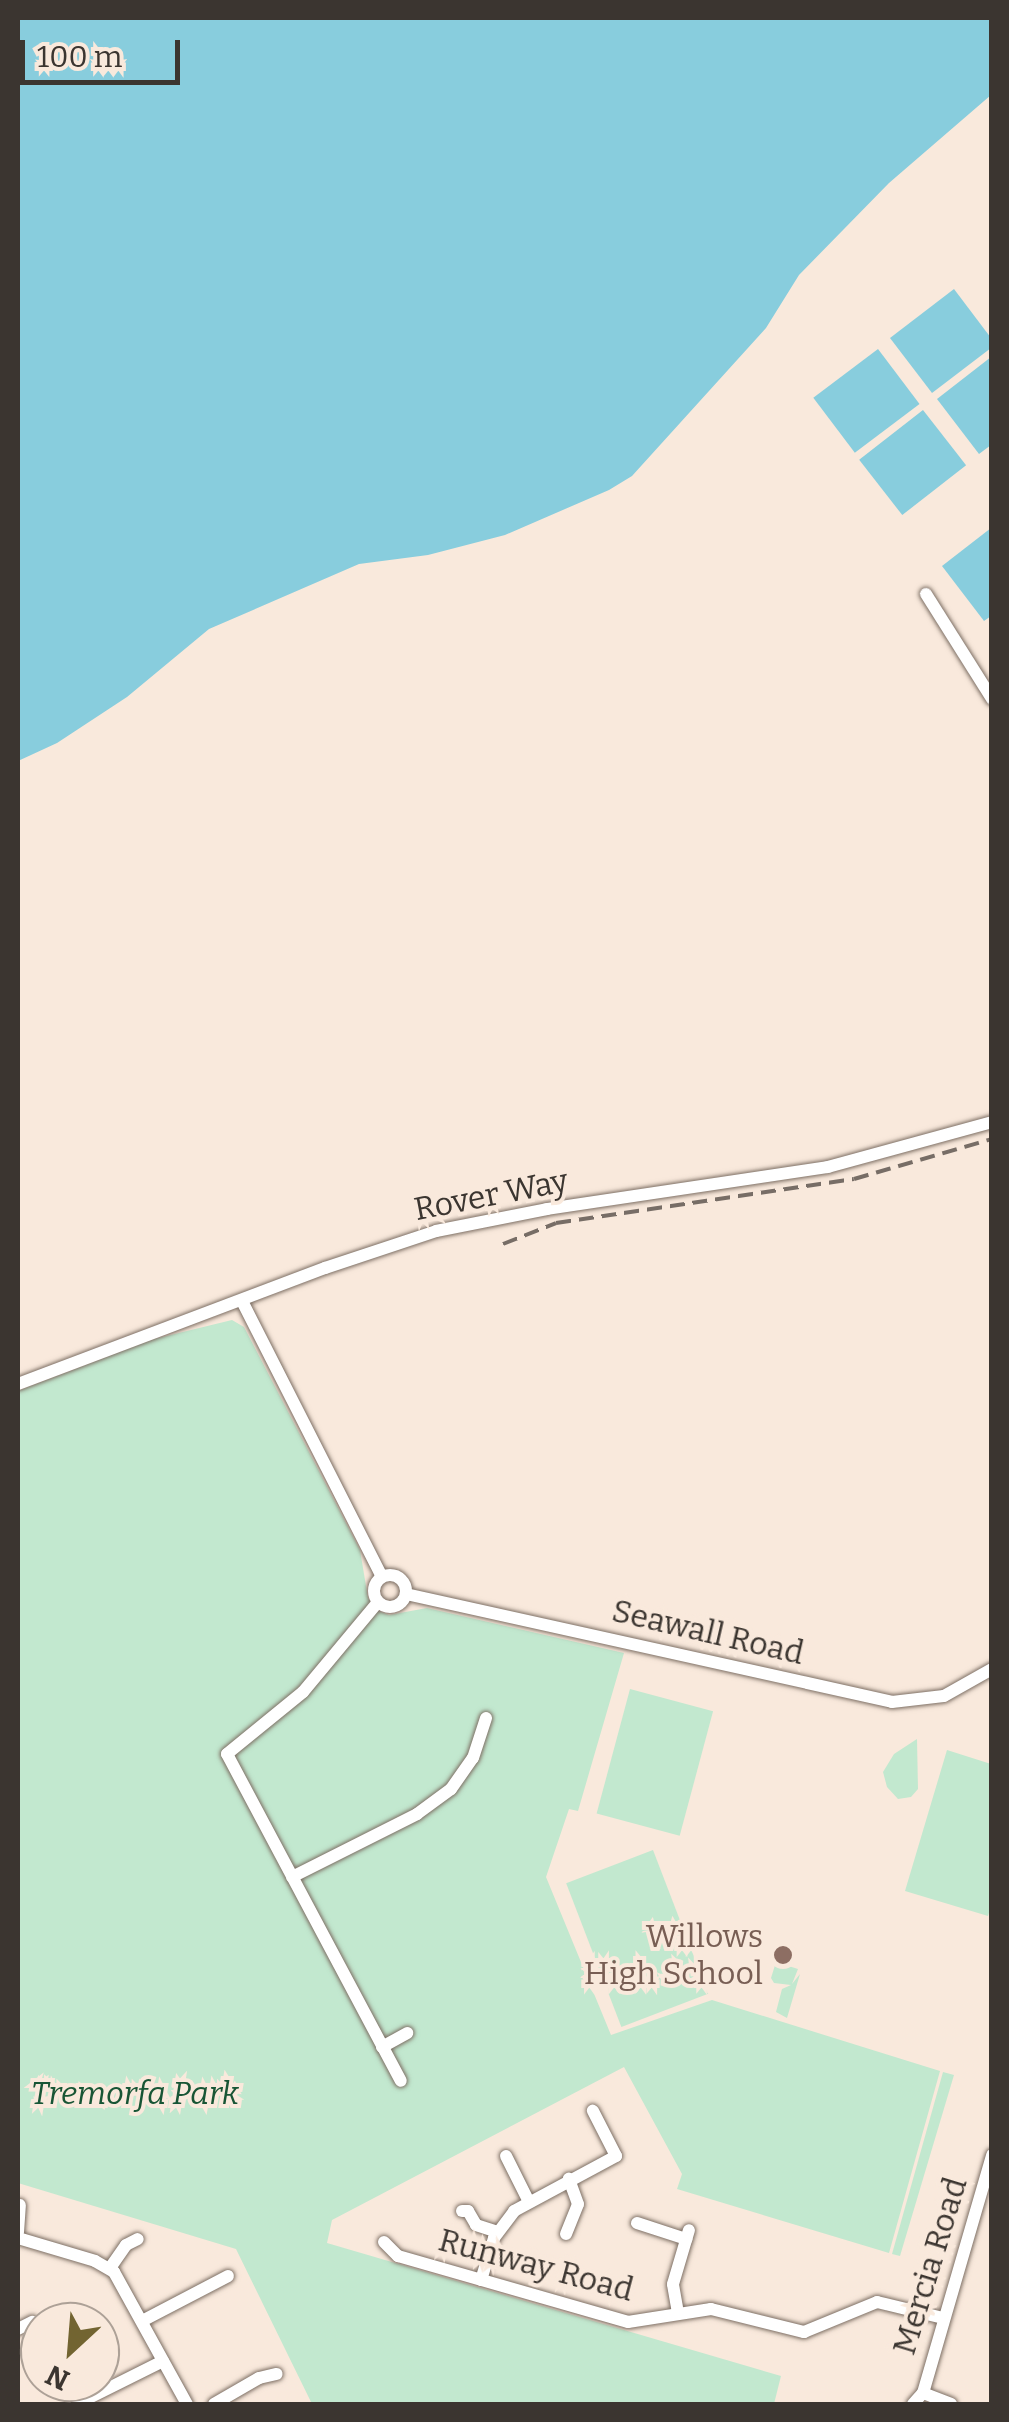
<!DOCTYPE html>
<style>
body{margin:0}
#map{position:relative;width:1009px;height:2422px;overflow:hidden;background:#f9e9dc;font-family:Bitter,serif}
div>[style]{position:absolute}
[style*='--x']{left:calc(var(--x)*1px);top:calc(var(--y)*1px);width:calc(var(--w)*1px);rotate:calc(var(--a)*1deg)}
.green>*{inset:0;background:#c2e8cf;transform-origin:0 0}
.water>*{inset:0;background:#88cddd;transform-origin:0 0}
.roads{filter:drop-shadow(0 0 2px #7d6f64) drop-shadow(0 0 2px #7d6f64)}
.minor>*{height:12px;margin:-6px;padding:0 6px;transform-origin:6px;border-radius:6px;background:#fff}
.minor>.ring{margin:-6px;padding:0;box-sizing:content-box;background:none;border:12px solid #fff;border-radius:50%}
.rail>*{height:4px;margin-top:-2px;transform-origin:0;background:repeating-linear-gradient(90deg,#776d66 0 15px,transparent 0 23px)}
.dots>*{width:28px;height:28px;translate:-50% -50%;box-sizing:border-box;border:5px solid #f9e9dc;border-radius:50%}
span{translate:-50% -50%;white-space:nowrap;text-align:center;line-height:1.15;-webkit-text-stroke:8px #f9e9dc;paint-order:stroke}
.street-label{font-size:32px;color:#3b3530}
.education-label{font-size:32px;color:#785e54}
.right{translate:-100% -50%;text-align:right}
.park-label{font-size:32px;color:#185535;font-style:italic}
.frame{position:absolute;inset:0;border:20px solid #3b3530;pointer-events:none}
.north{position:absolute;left:20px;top:2302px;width:100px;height:100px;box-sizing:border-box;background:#f9e9dc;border:2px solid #ada197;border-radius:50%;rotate:206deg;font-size:28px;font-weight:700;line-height:40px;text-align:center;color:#3b3530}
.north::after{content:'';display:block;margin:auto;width:35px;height:45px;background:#726431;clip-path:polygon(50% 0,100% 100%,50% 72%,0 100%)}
.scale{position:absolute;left:20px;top:40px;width:160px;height:45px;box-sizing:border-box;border:5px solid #3b3530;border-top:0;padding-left:12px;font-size:30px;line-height:35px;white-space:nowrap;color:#3b3530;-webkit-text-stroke:8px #f9e9dc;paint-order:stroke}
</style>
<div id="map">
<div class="green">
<i style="clip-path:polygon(232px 1320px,244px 1327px,360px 1550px,368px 1598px,376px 1610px,389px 1615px,427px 1608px,624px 1653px,578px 1811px,569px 1809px,546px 1877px,611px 2035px,712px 2000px,940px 2071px,889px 2253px,677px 2189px,682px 2174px,624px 2067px,332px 2220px,327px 2243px,781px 2376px,774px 2404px,312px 2404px,236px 2249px,18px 2183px,18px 1391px,154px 1339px)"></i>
<i style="left:630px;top:1689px;width:86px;height:129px;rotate:15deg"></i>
<i style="clip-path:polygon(917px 1739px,918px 1789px,911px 1797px,898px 1799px,887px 1787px,883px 1772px,894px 1754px)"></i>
<i style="clip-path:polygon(947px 1750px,991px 1764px,992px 1903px,988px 1916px,905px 1891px)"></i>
<i style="left:653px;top:1850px;width:154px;height:93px;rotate:69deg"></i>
<i style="clip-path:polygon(776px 1962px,798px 1969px,792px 1984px,800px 1974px,787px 2018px,776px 2012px,782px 1989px,791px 1985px,774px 1983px,771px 1978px)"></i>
<i style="clip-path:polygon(943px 2072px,954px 2075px,900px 2256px,892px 2254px)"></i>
</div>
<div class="water">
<i style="clip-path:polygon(18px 18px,991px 18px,991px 95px,889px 183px,799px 275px,766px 328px,632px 476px,609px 490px,505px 535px,428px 555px,359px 564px,209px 629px,127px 697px,57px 743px,18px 761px)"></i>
<i style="clip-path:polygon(954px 289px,991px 338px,991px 348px,932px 393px,890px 338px)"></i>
<i style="left:878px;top:349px;width:69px;height:81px;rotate:53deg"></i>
<i style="clip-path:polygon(991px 357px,991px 445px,979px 454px,937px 399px)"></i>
<i style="left:923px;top:410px;width:70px;height:81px;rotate:52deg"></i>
<i style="clip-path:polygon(991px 528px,991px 616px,984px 621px,942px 566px)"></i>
</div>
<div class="roads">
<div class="minor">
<i style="--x:926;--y:594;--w:124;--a:57.8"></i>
<i style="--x:242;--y:1301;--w:309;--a:63.1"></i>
<i style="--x:18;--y:1384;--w:328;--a:-20.7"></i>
<i style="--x:325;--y:1268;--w:117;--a:-18.4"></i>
<i style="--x:436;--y:1231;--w:113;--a:-11.2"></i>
<i style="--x:547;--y:1209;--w:284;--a:-8.5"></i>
<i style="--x:828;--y:1167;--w:170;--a:-15.3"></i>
<i class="ring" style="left:374px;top:1575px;width:20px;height:20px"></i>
<i style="--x:406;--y:1594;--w:498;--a:12.5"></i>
<i style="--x:892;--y:1702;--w:52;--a:-6.6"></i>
<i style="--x:944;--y:1696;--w:55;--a:-29.4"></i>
<i style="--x:378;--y:1602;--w:117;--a:129.8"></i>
<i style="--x:303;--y:1692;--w:98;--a:140.8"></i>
<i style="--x:227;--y:1754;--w:370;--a:62"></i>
<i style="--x:292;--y:1877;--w:140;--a:-26.7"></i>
<i style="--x:417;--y:1814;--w:42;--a:-36.3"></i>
<i style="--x:451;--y:1789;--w:38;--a:-55"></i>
<i style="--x:473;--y:1758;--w:42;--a:-72"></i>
<i style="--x:382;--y:2047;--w:29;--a:-29"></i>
<i style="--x:506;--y:2156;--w:49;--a:63.4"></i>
<i style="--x:462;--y:2211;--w:6;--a:0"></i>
<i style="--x:468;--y:2211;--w:16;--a:60"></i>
<i style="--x:476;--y:2225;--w:22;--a:18"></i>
<i style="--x:637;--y:2223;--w:52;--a:18.1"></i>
<i style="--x:18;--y:2232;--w:27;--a:-86"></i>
<i style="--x:566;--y:2234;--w:32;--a:-68"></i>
<i style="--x:578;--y:2204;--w:27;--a:-110"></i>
<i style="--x:18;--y:2238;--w:80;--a:16.6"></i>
<i style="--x:95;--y:2261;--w:22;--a:30"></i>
<i style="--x:114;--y:2272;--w:151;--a:61.1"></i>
<i style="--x:384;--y:2242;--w:20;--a:45"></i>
<i style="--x:398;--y:2256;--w:239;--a:16"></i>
<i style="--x:628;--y:2322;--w:84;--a:-8.9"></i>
<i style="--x:711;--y:2309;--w:96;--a:13.9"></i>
<i style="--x:804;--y:2332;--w:79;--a:-22.3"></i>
<i style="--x:877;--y:2302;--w:68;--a:13.6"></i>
<i style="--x:110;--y:2268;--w:28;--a:-55"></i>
<i style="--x:126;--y:2245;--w:13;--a:-27"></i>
<i style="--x:481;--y:2280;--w:44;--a:-72.8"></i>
<i style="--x:494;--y:2238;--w:34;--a:-53"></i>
<i style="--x:514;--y:2211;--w:116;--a:-28.3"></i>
<i style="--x:616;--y:2156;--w:51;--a:-117.1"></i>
<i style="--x:678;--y:2313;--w:29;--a:-100"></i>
<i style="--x:673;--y:2284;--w:56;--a:-73.5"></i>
<i style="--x:142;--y:2321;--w:97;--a:-27.6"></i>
<i style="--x:18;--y:2329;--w:16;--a:-27"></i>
<i style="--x:923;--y:2393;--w:30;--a:21"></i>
<i style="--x:77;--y:2404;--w:96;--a:-26.6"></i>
<i style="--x:214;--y:2404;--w:52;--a:-30"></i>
<i style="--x:259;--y:2378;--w:18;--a:-13"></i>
<i style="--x:913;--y:2404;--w:15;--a:-48"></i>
<i style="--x:923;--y:2393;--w:248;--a:-73.8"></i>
</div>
</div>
<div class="rail">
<i style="--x:503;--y:1244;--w:57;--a:-21.6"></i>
<i style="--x:556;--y:1223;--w:301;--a:-8.4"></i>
<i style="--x:854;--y:1179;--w:144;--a:-16.2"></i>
</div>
<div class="dots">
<i style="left:783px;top:1955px;background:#8d6e63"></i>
</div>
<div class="street-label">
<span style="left:491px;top:1195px;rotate:-11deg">Rover Way</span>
<span style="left:708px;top:1632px;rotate:13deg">Seawall Road</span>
<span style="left:536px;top:2265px;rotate:15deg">Runway Road</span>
<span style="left:930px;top:2266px;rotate:-73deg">Mercia Road</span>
</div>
<div class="education-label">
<span class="right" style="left:763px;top:1955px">Willows<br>High School</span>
</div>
<div class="park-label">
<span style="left:135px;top:2093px">Tremorfa Park</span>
</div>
<div class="frame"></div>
<div class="north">N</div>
<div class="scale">100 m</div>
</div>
